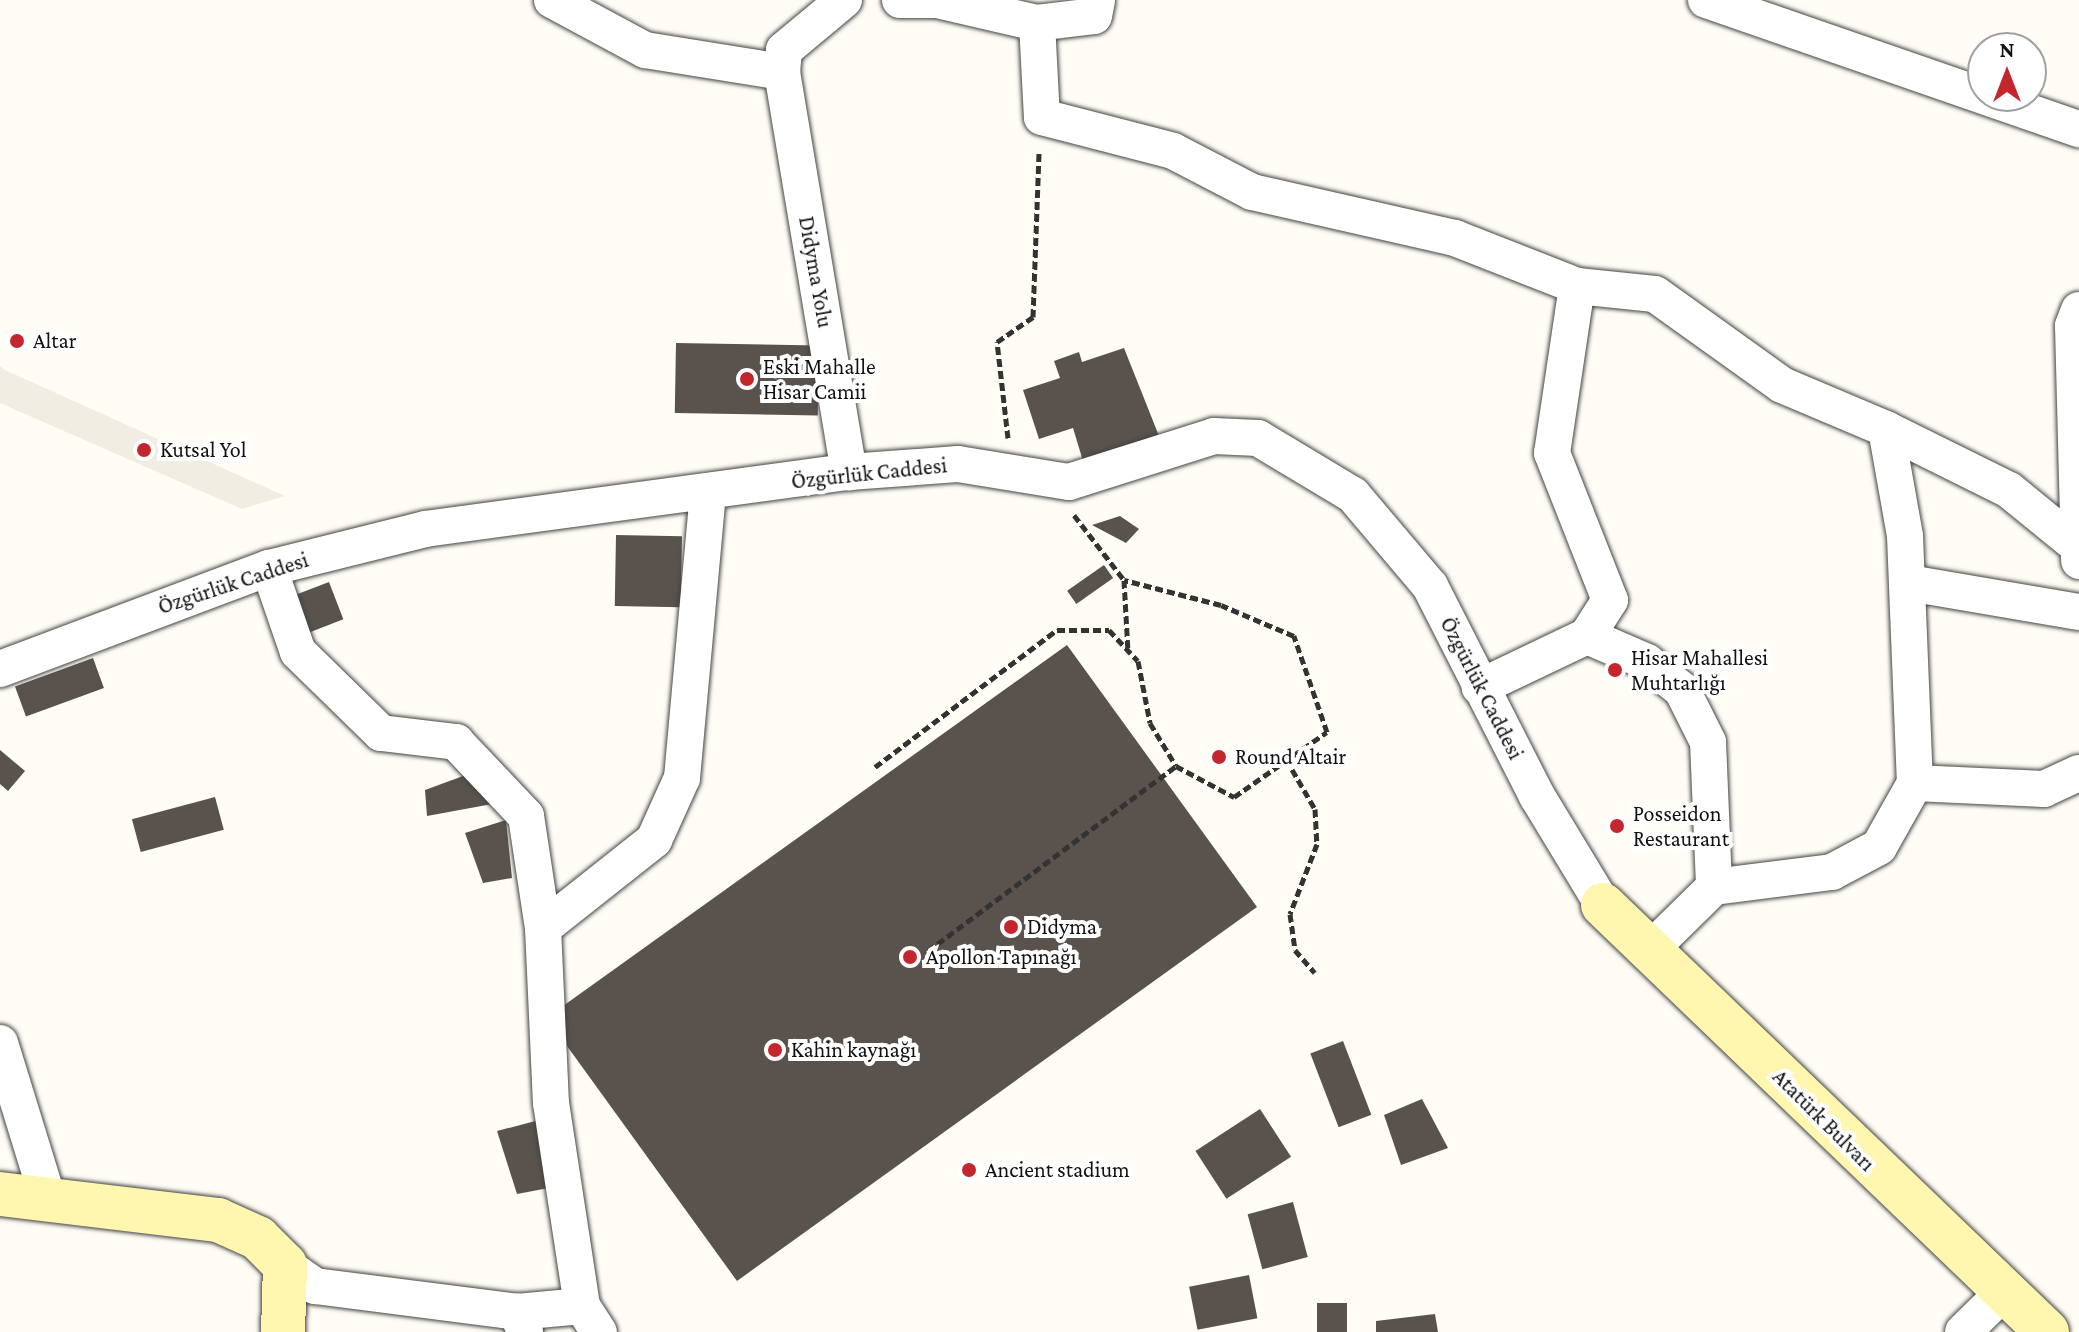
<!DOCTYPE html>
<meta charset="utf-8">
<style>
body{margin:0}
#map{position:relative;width:2079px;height:1332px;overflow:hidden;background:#fffdf5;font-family:"Crimson Pro",serif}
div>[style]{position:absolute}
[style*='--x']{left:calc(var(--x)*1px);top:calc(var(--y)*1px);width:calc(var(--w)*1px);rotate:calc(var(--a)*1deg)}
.plaza>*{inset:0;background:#f1ede2}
.building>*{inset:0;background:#5a524d;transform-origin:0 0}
.path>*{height:5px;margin-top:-2.5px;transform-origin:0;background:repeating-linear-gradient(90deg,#333 0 8px,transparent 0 12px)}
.roads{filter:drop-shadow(0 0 2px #444) drop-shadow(0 0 2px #444)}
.street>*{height:36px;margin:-18px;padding:0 18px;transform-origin:18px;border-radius:18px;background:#fff}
.secondary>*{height:44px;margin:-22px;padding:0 22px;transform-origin:22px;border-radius:22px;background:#fff6b0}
.dots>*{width:22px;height:22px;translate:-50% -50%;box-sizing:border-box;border:4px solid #fff;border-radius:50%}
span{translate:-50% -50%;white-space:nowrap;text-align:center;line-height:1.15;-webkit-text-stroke:8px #fff;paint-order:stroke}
.street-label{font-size:22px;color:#111}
.poi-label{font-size:22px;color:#111}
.left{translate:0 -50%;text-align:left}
.north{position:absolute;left:1967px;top:32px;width:80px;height:80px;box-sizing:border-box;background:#fff;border:2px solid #a0a0a0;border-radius:50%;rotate:0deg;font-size:22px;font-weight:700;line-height:32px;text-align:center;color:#111}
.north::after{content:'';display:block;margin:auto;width:28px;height:36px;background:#c4262e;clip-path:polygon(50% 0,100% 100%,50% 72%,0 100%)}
</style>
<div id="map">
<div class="plaza">
<i style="clip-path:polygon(0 366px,5px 370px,285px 496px,242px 509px,0 403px)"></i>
</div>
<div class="building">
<i style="left:676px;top:343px;width:143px;height:70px;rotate:1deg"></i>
<i style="clip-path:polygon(1124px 348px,1159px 436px,1083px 461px,1073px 428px,1039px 439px,1023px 390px,1060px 378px,1054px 361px,1079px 352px,1082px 362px)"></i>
<i style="clip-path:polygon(1120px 516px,1139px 529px,1126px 543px,1092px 525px)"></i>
<i style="left:616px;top:535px;width:66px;height:71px;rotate:1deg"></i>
<i style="left:1104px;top:565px;width:16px;height:45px;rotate:55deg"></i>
<i style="left:329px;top:582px;width:40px;height:42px;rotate:69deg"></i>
<i style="clip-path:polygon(1067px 645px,1257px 907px,737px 1281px,567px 1046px,563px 1006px)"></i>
<i style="left:93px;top:658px;width:32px;height:83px;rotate:70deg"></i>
<i style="clip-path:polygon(0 750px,25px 771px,8px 791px,0 784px)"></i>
<i style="clip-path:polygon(474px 772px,503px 802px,427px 816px,425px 790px)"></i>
<i style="left:215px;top:797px;width:34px;height:86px;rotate:75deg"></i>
<i style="clip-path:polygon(506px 820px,512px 878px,483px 883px,465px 833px)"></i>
<i style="left:1343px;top:1041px;width:79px;height:35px;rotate:69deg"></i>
<i style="clip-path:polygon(1422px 1099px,1448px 1148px,1401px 1165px,1384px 1115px)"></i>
<i style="left:1260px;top:1109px;width:57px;height:77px;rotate:57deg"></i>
<i style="clip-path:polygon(543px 1119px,554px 1187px,517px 1194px,497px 1131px)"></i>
<i style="left:1293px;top:1202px;width:57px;height:47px;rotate:75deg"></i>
<i style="left:1249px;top:1275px;width:44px;height:61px;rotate:79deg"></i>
<i style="left:1347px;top:1303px;width:29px;height:30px;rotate:90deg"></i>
<i style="clip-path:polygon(1435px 1314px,1438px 1332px,1376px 1332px,1376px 1321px)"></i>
</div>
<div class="path">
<i style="--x:1008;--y:438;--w:97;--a:-96.5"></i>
<i style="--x:997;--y:342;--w:44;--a:-34.8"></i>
<i style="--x:1033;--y:317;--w:164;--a:-87.9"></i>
<i style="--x:1074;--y:515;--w:82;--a:52.4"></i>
<i style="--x:1124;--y:580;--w:71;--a:86.8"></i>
<i style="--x:1286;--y:759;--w:58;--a:59.9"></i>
<i style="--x:1315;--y:809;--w:35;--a:87"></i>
<i style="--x:1317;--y:844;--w:75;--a:111.1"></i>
<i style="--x:1290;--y:914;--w:36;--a:82"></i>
<i style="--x:1295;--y:950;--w:30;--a:49"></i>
<i style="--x:875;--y:767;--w:228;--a:-37"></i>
<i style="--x:1057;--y:630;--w:52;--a:0"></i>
<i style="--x:1109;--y:630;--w:42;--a:46.9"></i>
<i style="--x:1138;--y:661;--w:63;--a:79"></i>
<i style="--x:1150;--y:723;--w:50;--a:58.8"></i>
<i style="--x:1176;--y:766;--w:66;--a:28.1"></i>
<i style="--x:1234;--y:797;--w:113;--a:-35"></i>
<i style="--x:1327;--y:732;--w:102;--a:-109"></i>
<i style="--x:1294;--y:636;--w:79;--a:-157"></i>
<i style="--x:1221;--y:605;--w:100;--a:-165.5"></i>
<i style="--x:928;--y:951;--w:309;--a:-36.7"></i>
</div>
<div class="roads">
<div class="street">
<i style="--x:552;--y:0;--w:106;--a:28.3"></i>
<i style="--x:645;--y:50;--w:139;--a:9.1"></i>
<i style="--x:844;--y:0;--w:78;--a:140.2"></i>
<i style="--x:784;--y:50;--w:22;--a:95"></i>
<i style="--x:782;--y:72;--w:406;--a:80.5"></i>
<i style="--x:900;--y:0;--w:37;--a:0"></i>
<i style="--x:937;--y:0;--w:103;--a:13"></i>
<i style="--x:1037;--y:23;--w:57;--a:-7"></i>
<i style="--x:1094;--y:16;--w:16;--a:-79"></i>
<i style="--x:1706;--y:0;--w:395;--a:19.1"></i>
<i style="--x:1037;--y:23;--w:94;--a:87"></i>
<i style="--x:1042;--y:117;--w:135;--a:14.5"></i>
<i style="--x:1173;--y:151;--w:89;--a:27.4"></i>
<i style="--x:1252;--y:192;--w:208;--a:12.8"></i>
<i style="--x:1455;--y:238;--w:131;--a:21.5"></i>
<i style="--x:1577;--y:286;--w:169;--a:98.5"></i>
<i style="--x:1552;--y:453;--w:158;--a:68.5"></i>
<i style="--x:1610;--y:600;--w:43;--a:122.6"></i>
<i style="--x:1587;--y:636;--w:119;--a:154.5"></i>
<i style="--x:1577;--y:286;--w:78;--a:5.9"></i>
<i style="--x:1655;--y:294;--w:156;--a:35.6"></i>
<i style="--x:1782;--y:385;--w:113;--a:22.9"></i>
<i style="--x:1886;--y:429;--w:109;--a:79.9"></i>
<i style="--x:1905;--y:536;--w:247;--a:87.7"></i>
<i style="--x:1915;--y:783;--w:73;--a:119.4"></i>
<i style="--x:1879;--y:847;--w:53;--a:152"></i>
<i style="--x:1832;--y:872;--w:119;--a:172.8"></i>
<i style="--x:1714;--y:887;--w:86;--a:135.5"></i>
<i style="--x:2079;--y:310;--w:17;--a:111"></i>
<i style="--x:2073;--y:326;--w:235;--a:88.5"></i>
<i style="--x:1886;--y:429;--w:137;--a:26.4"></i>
<i style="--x:2009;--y:490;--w:84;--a:39.2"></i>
<i style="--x:269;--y:568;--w:89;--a:71"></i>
<i style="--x:298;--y:652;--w:116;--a:44.3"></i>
<i style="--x:381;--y:733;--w:76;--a:6.8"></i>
<i style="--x:456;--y:742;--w:102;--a:46.6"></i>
<i style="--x:526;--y:816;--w:113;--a:81.4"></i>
<i style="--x:543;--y:928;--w:175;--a:87.4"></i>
<i style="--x:551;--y:1103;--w:205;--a:81.3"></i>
<i style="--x:582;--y:1306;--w:31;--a:57"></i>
<i style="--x:1909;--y:583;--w:172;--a:9.7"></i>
<i style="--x:1587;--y:636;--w:65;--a:23.4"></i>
<i style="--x:1647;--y:662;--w:45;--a:38.7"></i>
<i style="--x:1682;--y:690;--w:58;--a:63.4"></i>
<i style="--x:1708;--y:742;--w:145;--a:87.6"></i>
<i style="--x:0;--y:669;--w:287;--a:-20.6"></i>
<i style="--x:269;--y:568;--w:161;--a:-14"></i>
<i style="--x:425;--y:529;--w:428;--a:-7.7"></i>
<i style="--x:849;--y:472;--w:109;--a:-4.2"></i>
<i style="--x:958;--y:464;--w:112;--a:9.2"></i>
<i style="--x:1069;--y:482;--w:152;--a:-17.6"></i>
<i style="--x:1214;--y:436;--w:44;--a:2.6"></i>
<i style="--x:1258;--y:438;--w:111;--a:31"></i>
<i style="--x:1353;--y:495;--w:119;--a:49.8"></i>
<i style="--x:1430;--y:586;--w:236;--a:63"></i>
<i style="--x:1537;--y:796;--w:127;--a:58.8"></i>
<i style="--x:1915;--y:783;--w:129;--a:2.7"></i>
<i style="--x:2044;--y:789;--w:38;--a:-25"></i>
<i style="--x:543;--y:928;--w:142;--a:-38.4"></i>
<i style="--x:654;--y:840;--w:68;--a:-65.7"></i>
<i style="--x:682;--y:778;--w:288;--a:-84.8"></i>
<i style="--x:0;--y:1043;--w:160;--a:72.9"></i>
<i style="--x:285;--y:1265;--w:37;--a:35"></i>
<i style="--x:315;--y:1286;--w:204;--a:7.3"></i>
<i style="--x:525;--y:1332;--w:22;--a:-112"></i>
<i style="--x:517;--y:1312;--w:65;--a:-5.3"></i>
<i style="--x:1963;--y:1332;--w:57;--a:-44.3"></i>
</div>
<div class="secondary">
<i style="--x:1603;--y:905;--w:616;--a:43.88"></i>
<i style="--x:0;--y:1194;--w:220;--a:6.8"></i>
<i style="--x:218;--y:1220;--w:44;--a:24.2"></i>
<i style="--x:258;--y:1238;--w:38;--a:45"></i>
<i style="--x:285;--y:1265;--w:67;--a:91.7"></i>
</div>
</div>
<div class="dots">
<i style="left:17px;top:341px;background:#c4262e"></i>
<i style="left:747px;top:379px;background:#c4262e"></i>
<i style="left:144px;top:450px;background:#c4262e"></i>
<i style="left:1615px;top:670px;background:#c4262e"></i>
<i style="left:1219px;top:757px;background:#c4262e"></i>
<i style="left:1617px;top:826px;background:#c4262e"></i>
<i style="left:1011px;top:927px;background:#c4262e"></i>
<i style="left:910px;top:957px;background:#c4262e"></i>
<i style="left:775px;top:1050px;background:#c4262e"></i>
<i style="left:969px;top:1170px;background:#c4262e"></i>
</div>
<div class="street-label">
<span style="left:816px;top:272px;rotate:80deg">Didyma Yolu</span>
<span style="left:869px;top:473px;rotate:-6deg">Özgürlük Caddesi</span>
<span style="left:233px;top:583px;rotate:-18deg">Özgürlük Caddesi</span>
<span style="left:1482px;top:688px;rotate:63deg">Özgürlük Caddesi</span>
<span style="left:1824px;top:1120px;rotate:45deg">Atatürk Bulvarı</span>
</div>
<div class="poi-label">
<span class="left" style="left:33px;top:341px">Altar</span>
<span class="left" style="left:763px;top:379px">Eski Mahalle<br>Hisar Camii</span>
<span class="left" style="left:160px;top:450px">Kutsal Yol</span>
<span class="left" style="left:1631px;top:670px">Hisar Mahallesi<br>Muhtarlığı</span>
<span class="left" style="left:1235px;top:757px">Round Altair</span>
<span class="left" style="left:1633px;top:826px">Posseidon<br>Restaurant</span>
<span class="left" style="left:1027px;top:927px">Didyma</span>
<span class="left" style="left:926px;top:957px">Apollon Tapınağı</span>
<span class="left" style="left:791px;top:1050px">Kahin kaynağı</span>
<span class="left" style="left:985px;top:1170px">Ancient stadium</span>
</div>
<div class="north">N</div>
</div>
